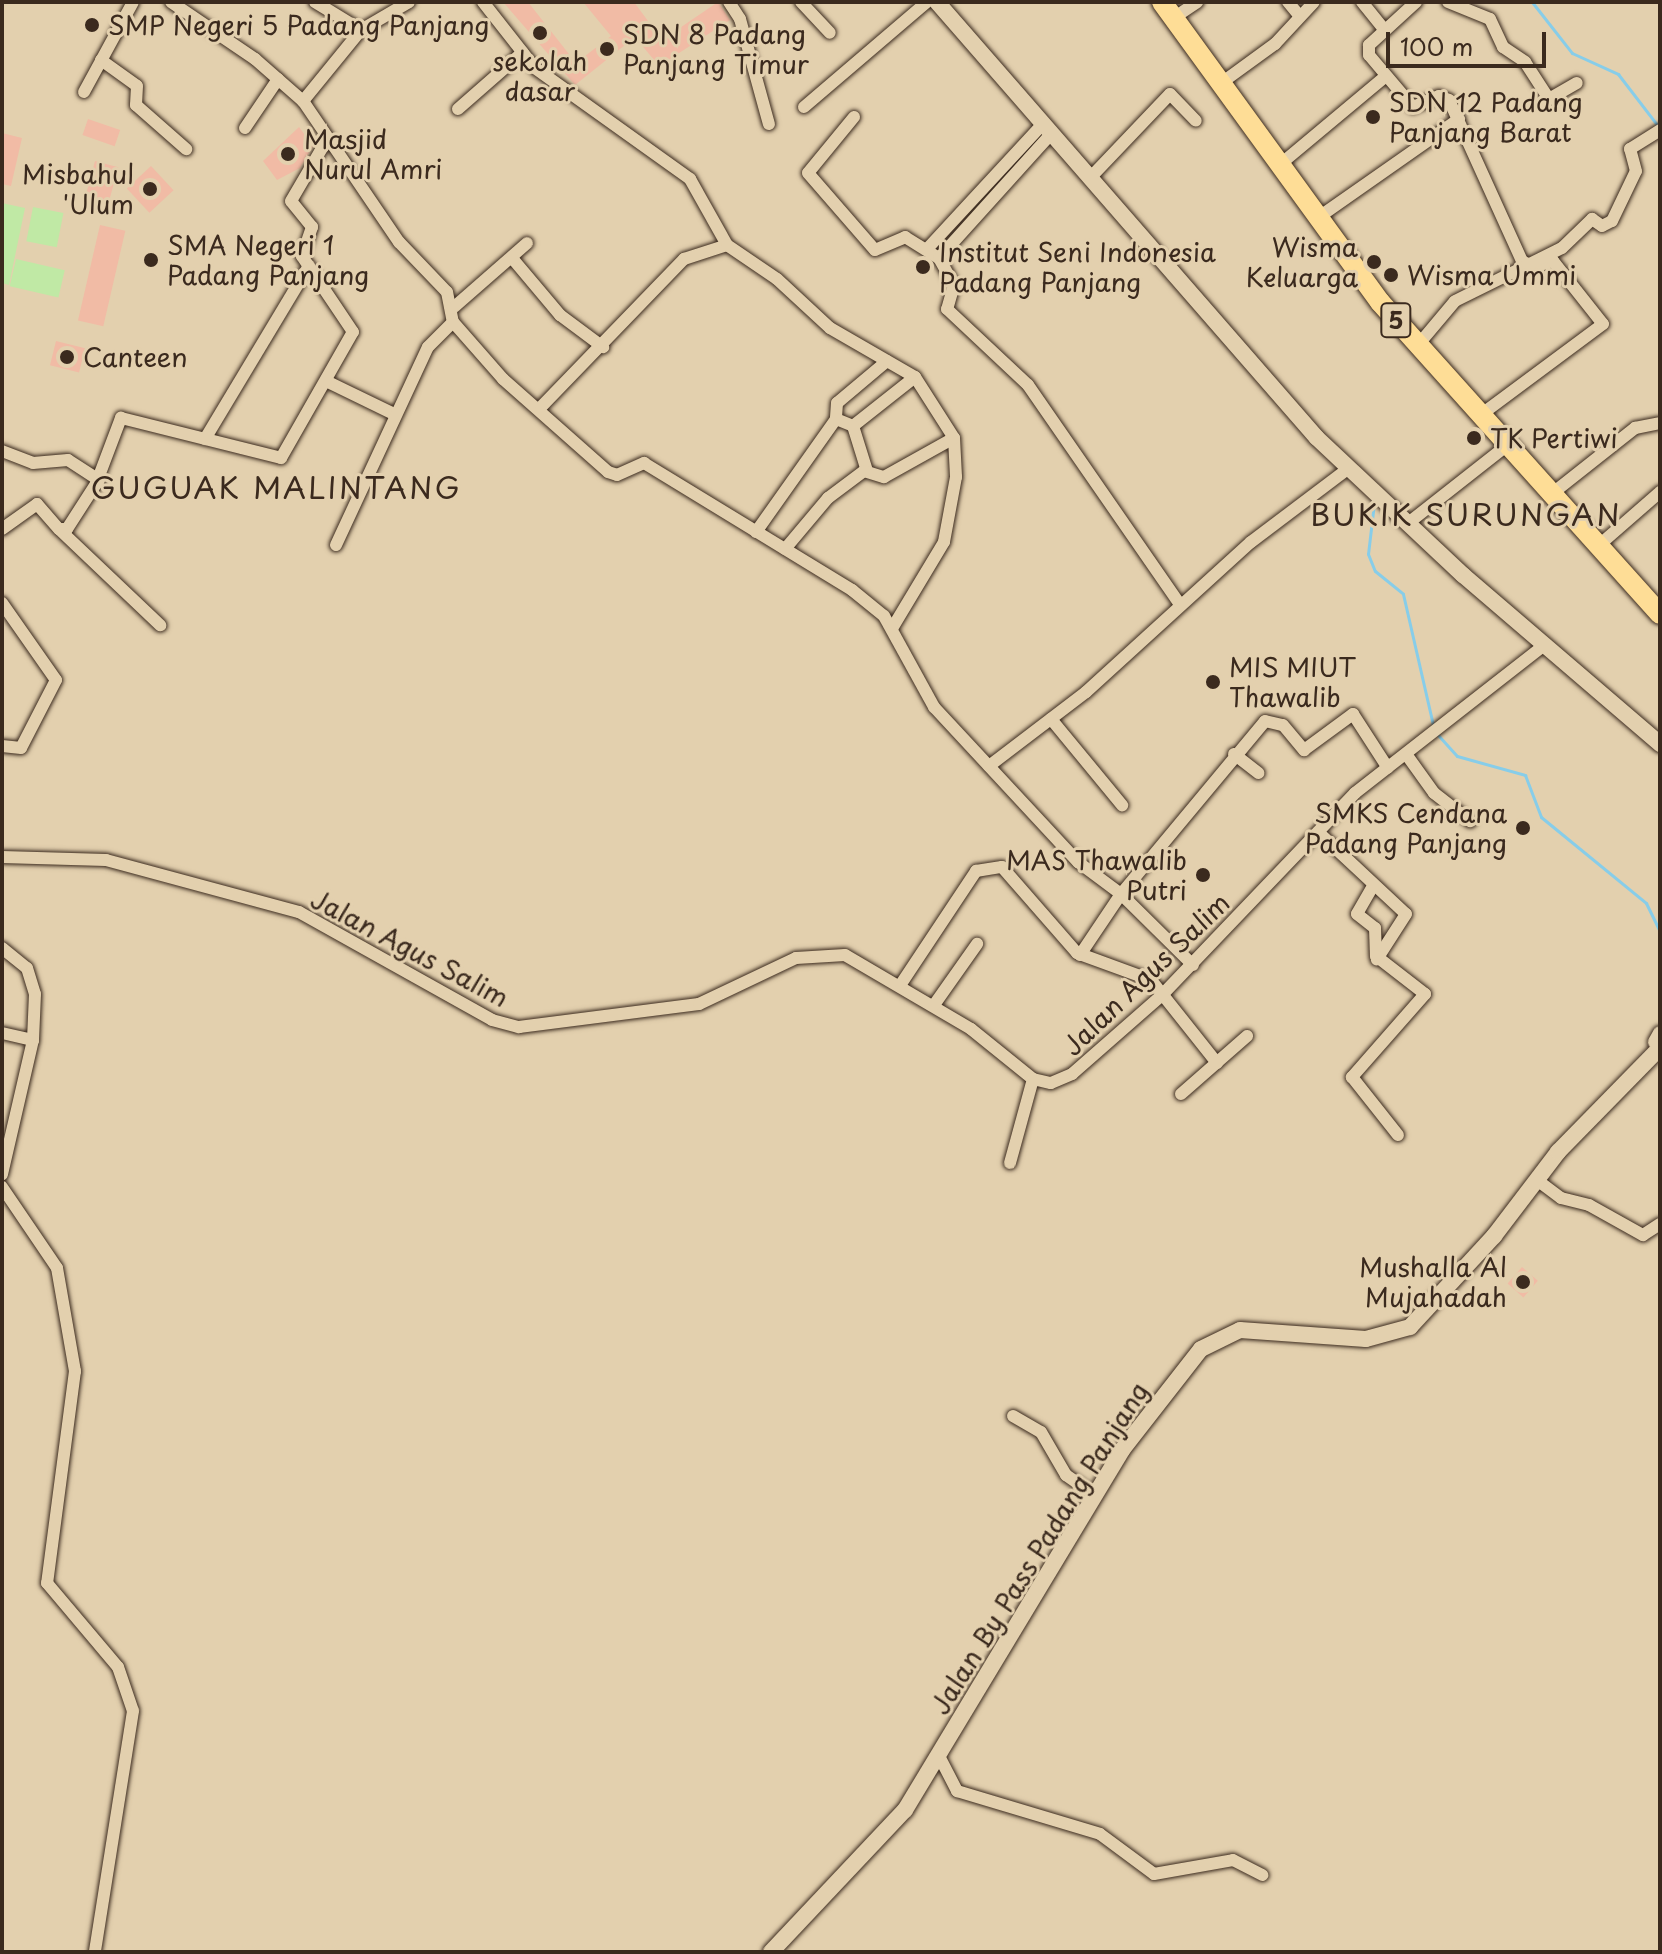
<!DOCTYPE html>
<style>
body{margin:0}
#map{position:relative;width:1662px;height:1954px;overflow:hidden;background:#e3d0ae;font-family:"Playpen Sans",sans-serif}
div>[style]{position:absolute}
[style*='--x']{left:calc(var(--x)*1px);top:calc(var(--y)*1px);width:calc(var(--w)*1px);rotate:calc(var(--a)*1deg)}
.green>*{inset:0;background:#c0e9a5;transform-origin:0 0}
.stream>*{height:3px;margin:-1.5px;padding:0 1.5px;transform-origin:1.5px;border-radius:1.5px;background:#87cde9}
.building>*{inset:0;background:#f1bba5;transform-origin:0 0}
.roads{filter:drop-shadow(0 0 2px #3b2a1e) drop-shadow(0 0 2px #3b2a1e)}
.minor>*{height:12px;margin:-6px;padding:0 6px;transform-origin:6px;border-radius:6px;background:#e3d0ae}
.tertiary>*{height:14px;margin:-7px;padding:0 7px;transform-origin:7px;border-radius:7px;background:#e3d0ae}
.secondary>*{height:16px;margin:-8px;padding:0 8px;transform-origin:8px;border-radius:8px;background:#e3d0ae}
.trunk>*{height:20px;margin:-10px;padding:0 10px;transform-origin:10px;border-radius:10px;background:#fedd96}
.dots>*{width:22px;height:22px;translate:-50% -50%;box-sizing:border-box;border:4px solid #e3d0ae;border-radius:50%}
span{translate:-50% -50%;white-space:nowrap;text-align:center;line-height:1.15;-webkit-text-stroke:6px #e3d0ae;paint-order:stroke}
.shield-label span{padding:2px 6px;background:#e3d0ae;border:2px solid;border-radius:6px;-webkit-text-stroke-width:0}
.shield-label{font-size:24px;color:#3b2a1e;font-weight:700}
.poi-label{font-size:26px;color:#3b2a1e}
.left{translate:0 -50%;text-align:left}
.right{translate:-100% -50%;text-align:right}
.street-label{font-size:26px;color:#3b2a1e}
.quarter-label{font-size:30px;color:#3b2a1e;letter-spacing:2px}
.frame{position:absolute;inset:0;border:4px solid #3b2a1e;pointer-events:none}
.scale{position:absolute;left:1386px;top:32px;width:160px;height:36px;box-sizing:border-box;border:4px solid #3b2a1e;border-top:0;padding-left:10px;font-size:24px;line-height:28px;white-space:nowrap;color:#3b2a1e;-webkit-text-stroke:6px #e3d0ae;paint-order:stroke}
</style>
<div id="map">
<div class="green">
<i style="clip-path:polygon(2px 203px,25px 208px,9px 285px,2px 283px)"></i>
<i style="left:33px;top:207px;width:31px;height:35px;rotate:11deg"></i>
<i style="left:16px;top:259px;width:50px;height:28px;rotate:13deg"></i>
</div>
<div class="stream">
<i style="--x:1532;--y:2;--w:65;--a:51.9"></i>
<i style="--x:1572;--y:53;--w:51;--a:24.5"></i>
<i style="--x:1618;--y:74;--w:66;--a:52.4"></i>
<i style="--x:1374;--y:503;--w:51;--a:96.7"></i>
<i style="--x:1368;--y:554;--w:18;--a:68"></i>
<i style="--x:1375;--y:571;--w:36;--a:39"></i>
<i style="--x:1403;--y:594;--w:139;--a:77.1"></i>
<i style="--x:1438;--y:735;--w:28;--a:48"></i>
<i style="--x:1457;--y:756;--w:71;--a:15.6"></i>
<i style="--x:1525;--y:775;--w:45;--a:69.1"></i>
<i style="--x:1541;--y:817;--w:136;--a:39.3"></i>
<i style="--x:1646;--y:903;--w:32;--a:64"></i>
</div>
<div class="building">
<i style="clip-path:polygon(503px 2px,528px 2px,576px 63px,611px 36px,583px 2px,634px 2px,662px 40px,718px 2px,730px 20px,659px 66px,635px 37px,575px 85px)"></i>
<i style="left:88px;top:119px;width:34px;height:17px;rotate:19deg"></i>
<i style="clip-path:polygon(299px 127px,313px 146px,300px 168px,277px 180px,263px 161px)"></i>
<i style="clip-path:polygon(2px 133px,22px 138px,11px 186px,2px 184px)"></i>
<i style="left:95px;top:161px;width:24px;height:42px;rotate:15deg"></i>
<i style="left:151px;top:166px;width:33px;height:33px;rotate:47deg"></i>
<i style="left:100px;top:225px;width:26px;height:98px;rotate:13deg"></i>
<i style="left:56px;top:341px;width:30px;height:25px;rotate:14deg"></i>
<i style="left:1522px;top:1267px;width:21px;height:22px;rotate:41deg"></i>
</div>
<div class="roads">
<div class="minor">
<i style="--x:171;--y:2;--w:102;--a:34.2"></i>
<i style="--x:255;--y:59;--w:64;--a:41.2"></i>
<i style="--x:315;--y:2;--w:54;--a:31.3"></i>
<i style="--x:409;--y:2;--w:56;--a:149.7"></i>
<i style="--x:361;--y:30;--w:92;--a:129.2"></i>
<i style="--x:303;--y:101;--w:171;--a:55.8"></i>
<i style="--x:399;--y:242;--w:69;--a:46.2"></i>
<i style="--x:447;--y:292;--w:31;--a:79"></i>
<i style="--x:453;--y:322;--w:76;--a:48.7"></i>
<i style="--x:503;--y:379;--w:140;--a:41.5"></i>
<i style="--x:608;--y:472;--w:9;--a:18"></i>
<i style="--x:617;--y:475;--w:30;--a:-24"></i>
<i style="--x:644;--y:463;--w:244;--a:31.4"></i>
<i style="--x:852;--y:590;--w:41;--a:39.1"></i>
<i style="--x:884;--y:616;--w:104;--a:61.2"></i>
<i style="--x:934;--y:707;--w:212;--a:47.1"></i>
<i style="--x:1078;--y:862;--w:54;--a:36.7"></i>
<i style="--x:1121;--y:894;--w:101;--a:44.6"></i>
<i style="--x:483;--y:2;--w:84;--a:51.8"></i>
<i style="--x:535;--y:68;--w:191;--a:35.6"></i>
<i style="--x:690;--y:179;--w:76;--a:60.7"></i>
<i style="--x:729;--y:2;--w:20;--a:57"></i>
<i style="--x:740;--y:19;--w:109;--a:74.6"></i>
<i style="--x:801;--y:2;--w:42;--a:46.9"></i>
<i style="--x:1288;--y:2;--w:17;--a:50"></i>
<i style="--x:1362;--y:2;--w:35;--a:51"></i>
<i style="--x:1416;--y:2;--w:64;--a:137.5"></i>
<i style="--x:1369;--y:45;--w:10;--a:90"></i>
<i style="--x:1369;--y:55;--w:68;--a:49.8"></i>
<i style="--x:1413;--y:107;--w:28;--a:-23"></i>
<i style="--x:1439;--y:96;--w:11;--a:22"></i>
<i style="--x:1449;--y:100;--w:177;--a:65.6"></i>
<i style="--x:1522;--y:261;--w:13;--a:27"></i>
<i style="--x:1534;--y:267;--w:20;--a:-18"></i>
<i style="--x:1553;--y:261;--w:80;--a:51.6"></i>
<i style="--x:1603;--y:324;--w:154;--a:143.4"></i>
<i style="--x:1448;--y:2;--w:45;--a:22"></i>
<i style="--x:1490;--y:19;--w:31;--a:65"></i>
<i style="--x:1503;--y:47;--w:27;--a:34"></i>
<i style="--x:1525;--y:62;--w:44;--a:57"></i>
<i style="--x:1549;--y:99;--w:32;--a:-30"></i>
<i style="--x:1175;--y:17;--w:27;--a:-34"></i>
<i style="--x:101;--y:60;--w:44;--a:35.8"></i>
<i style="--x:137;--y:86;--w:19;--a:93"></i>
<i style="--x:136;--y:105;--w:67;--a:41.3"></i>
<i style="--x:1224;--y:81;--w:63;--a:-36"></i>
<i style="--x:1275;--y:44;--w:57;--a:-47.1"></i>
<i style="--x:84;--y:92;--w:102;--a:-61.4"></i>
<i style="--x:804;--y:107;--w:162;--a:-40.5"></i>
<i style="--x:458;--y:109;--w:86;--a:-41.2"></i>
<i style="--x:854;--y:117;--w:72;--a:129.4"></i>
<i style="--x:808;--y:173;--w:102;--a:49"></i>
<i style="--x:875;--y:250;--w:33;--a:-23"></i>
<i style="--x:905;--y:237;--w:40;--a:32"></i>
<i style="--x:939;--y:258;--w:31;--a:61"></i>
<i style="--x:954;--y:285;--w:25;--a:106"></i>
<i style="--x:947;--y:309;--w:111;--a:43.2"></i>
<i style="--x:1028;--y:385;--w:265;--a:55.3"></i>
<i style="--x:245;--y:128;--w:59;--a:-56"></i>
<i style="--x:1283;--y:162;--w:134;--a:-39.9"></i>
<i style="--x:1090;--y:178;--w:116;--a:-46.4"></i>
<i style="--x:1170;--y:94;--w:37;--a:46"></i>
<i style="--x:1319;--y:217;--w:171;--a:-35"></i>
<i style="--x:928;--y:248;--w:166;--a:-47.2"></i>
<i style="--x:512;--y:258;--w:75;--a:49.9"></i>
<i style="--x:560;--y:315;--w:54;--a:36.7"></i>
<i style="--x:939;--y:258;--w:166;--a:-47.9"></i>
<i style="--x:454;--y:307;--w:97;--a:-41.2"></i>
<i style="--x:1418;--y:345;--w:57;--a:-49.9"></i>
<i style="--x:1455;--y:301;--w:119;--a:-26.4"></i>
<i style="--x:1562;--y:248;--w:42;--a:-44"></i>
<i style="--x:1592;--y:219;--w:12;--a:35"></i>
<i style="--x:1602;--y:226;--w:11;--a:-27"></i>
<i style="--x:1612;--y:221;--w:55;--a:-64.4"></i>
<i style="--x:1636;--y:171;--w:23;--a:-105"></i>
<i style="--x:1630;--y:149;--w:36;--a:-32"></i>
<i style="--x:887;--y:361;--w:65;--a:140"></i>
<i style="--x:837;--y:403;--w:16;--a:94"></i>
<i style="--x:836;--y:419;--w:18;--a:22"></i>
<i style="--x:853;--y:426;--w:79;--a:-38.3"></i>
<i style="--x:328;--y:382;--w:73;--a:25.9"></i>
<i style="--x:541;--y:407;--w:206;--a:-46"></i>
<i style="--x:684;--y:259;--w:45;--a:-18"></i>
<i style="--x:727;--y:245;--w:60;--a:34.2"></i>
<i style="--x:777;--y:279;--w:72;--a:42.8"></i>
<i style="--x:830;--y:328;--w:98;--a:30"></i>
<i style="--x:915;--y:377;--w:72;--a:57.4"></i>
<i style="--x:954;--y:438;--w:39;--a:87"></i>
<i style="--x:956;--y:477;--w:66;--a:100.5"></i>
<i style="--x:944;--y:542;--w:99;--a:121"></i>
<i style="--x:853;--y:426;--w:47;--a:72.7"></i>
<i style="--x:205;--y:439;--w:202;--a:-59"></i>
<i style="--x:2;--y:451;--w:33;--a:21"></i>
<i style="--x:33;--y:463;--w:35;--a:-5"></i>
<i style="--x:68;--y:460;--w:37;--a:33"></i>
<i style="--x:1549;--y:496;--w:110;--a:-38.3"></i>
<i style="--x:1635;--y:428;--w:25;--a:-11"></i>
<i style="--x:1407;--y:524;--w:125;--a:-38.2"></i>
<i style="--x:2;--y:529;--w:43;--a:-35.5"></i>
<i style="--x:37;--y:504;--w:33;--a:49"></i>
<i style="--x:59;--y:529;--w:8;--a:0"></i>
<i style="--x:67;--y:529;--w:54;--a:-57.2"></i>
<i style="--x:96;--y:484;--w:71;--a:-69.3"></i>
<i style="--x:121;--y:418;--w:165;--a:14"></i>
<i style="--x:281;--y:458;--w:145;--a:-60.3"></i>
<i style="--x:353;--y:332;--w:92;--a:-123.9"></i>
<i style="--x:302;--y:256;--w:31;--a:-71"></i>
<i style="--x:312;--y:227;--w:33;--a:-129"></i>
<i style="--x:291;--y:201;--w:73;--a:-59.6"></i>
<i style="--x:61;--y:531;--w:137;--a:43.5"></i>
<i style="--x:756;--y:532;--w:138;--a:-54.7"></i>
<i style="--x:336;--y:545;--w:218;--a:-65.1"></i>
<i style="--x:428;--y:347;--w:35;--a:-45"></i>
<i style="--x:1597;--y:547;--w:84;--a:-41.1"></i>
<i style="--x:785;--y:549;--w:67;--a:-49.9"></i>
<i style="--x:828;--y:498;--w:45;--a:-36.9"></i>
<i style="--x:864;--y:471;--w:21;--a:17"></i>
<i style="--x:884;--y:477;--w:80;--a:-29.1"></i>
<i style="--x:2;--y:603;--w:94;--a:55"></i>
<i style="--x:56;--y:680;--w:76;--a:117.2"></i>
<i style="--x:21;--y:748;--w:19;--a:-174"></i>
<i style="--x:1051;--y:719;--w:112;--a:50.5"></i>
<i style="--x:1234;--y:754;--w:31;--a:38"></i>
<i style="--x:1406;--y:754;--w:48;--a:54.3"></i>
<i style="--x:1434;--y:793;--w:46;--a:37.9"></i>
<i style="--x:989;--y:766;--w:122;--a:-37.3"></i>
<i style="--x:1086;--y:692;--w:223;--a:-42.3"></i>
<i style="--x:1251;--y:542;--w:123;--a:-37.1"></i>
<i style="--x:1318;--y:832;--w:120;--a:43"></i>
<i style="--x:1406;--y:914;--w:54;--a:122.8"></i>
<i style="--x:2;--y:857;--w:104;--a:1.7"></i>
<i style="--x:106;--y:860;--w:200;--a:15.1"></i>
<i style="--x:299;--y:912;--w:221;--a:29.2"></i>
<i style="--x:492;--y:1020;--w:28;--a:15"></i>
<i style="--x:519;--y:1027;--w:181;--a:-7.3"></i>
<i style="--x:699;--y:1004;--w:107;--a:-25.4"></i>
<i style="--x:796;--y:958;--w:49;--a:-3.5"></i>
<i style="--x:845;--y:955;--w:146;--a:30.4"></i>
<i style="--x:971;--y:1029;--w:80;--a:38.9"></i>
<i style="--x:1033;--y:1079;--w:18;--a:13"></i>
<i style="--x:1051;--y:1083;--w:23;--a:-23"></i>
<i style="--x:1072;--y:1074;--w:121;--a:-41.3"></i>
<i style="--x:1163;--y:994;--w:278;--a:-46.3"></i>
<i style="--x:1355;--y:793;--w:239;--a:-38"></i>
<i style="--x:1373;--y:886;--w:32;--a:120"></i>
<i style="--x:1357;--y:914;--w:23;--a:38"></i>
<i style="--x:1375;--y:928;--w:28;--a:88"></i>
<i style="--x:1376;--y:956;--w:62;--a:37.8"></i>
<i style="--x:1425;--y:994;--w:111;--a:131.3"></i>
<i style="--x:1352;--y:1077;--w:74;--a:51.6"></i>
<i style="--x:2;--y:948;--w:32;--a:39"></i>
<i style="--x:27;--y:968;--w:27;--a:73"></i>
<i style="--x:35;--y:994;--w:46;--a:92.5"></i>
<i style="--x:33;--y:1040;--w:138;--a:103"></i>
<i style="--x:1080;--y:955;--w:73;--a:-56.1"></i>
<i style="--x:1121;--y:894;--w:225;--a:-50.2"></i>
<i style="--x:1265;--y:721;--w:18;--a:13"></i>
<i style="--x:1283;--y:725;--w:33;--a:50"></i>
<i style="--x:1304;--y:750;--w:61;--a:-36.3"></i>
<i style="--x:1353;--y:714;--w:64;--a:57.1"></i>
<i style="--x:901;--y:984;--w:136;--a:-56.4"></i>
<i style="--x:976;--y:871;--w:26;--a:-9"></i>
<i style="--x:1002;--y:867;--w:114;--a:48.9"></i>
<i style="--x:1077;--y:953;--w:79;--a:20"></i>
<i style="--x:1151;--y:980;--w:106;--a:51.5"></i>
<i style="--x:934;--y:1005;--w:75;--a:-54.8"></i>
<i style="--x:2;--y:1033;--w:32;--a:13"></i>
<i style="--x:1181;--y:1094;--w:88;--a:-41.3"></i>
<i style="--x:1010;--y:1163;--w:87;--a:-74.7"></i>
<i style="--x:1537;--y:1180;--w:30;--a:37"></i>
<i style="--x:1561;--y:1198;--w:29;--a:14"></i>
<i style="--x:1589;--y:1205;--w:62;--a:29.1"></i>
<i style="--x:1643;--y:1235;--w:20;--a:-33"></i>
<i style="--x:2;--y:1187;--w:98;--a:55.8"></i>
<i style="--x:57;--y:1268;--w:105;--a:80.1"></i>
<i style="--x:75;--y:1371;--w:214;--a:97.5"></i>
<i style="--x:47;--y:1583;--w:110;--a:49.8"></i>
<i style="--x:118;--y:1667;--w:46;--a:71.2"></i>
<i style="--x:133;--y:1711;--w:244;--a:99"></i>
<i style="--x:1013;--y:1416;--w:32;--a:30"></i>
<i style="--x:1041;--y:1432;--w:50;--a:59.8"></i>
<i style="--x:1066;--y:1475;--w:35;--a:35"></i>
<i style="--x:938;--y:1754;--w:42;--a:62.8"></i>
<i style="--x:957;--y:1791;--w:149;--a:16.7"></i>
<i style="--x:1100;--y:1834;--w:67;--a:36.5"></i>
<i style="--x:1154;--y:1874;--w:80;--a:-10"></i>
<i style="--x:1233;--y:1860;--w:33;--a:27"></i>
</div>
<div class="tertiary">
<i style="--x:1655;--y:1042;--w:10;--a:-61"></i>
</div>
<div class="secondary">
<i style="--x:937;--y:2;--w:578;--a:48.93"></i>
<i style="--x:1317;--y:438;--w:200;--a:43.2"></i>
<i style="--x:1463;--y:575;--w:260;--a:40.6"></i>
<i style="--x:771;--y:1952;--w:195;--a:-46.7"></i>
<i style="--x:905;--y:1810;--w:420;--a:-58.9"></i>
<i style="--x:1122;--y:1450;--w:128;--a:-52"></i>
<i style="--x:1201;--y:1349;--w:43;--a:-26"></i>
<i style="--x:1240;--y:1330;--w:126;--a:4.1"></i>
<i style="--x:1366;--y:1339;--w:46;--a:-15.3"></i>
<i style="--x:1410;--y:1327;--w:124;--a:-47.3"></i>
<i style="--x:1494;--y:1236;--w:106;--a:-52.7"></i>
<i style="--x:1558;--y:1152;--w:146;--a:-45.6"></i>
</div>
<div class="trunk">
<i style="--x:1162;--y:2;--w:371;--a:54"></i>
<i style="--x:1380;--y:302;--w:419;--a:48.1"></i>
</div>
</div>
<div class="dots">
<i style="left:92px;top:25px;background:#3b2a1e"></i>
<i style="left:540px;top:33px;background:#3b2a1e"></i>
<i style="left:607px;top:49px;background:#3b2a1e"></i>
<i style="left:1373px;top:117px;background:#3b2a1e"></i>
<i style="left:288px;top:154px;background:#3b2a1e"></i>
<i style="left:150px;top:189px;background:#3b2a1e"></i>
<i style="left:151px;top:260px;background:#3b2a1e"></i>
<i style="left:1374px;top:262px;background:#3b2a1e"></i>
<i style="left:923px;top:267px;background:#3b2a1e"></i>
<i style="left:1391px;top:275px;background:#3b2a1e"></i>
<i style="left:67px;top:357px;background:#3b2a1e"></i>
<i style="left:1474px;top:438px;background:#3b2a1e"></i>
<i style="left:1213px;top:682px;background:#3b2a1e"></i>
<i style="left:1523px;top:828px;background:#3b2a1e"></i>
<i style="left:1203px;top:875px;background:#3b2a1e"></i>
<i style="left:1523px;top:1282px;background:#3b2a1e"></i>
</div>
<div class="shield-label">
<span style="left:1396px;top:320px">5</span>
</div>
<div class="poi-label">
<span class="left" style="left:108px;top:25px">SMP Negeri 5 Padang Panjang</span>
<span class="left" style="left:623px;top:49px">SDN 8 Padang<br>Panjang Timur</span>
<span style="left:540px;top:76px">sekolah<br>dasar</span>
<span class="left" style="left:1389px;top:117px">SDN 12 Padang<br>Panjang Barat</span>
<span class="left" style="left:304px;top:154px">Masjid<br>Nurul Amri</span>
<span class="right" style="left:134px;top:189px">Misbahul<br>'Ulum</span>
<span class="left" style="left:167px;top:260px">SMA Negeri 1<br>Padang Panjang</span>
<span class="right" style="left:1358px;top:262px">Wisma<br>Keluarga</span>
<span class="left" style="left:939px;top:267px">Institut Seni Indonesia<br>Padang Panjang</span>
<span class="left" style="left:1407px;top:275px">Wisma Ummi</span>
<span class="left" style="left:83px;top:357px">Canteen</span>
<span class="left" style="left:1490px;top:438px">TK Pertiwi</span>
<span class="left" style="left:1229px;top:682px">MIS MIUT<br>Thawalib</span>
<span class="right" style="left:1507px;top:828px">SMKS Cendana<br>Padang Panjang</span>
<span class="right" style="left:1187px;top:875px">MAS Thawalib<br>Putri</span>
<span class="right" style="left:1507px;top:1282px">Mushalla Al<br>Mujahadah</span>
</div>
<div class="street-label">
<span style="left:410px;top:948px;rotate:28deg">Jalan Agus Salim</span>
<span style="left:1146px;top:974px;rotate:-44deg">Jalan Agus Salim</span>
<span style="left:1039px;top:1548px;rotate:-58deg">Jalan By Pass Padang Panjang</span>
</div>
<div class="quarter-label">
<span style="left:276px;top:487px">GUGUAK MALINTANG</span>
<span style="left:1466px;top:514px">BUKIK SURUNGAN</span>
</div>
<div class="frame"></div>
<div class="scale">100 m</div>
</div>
